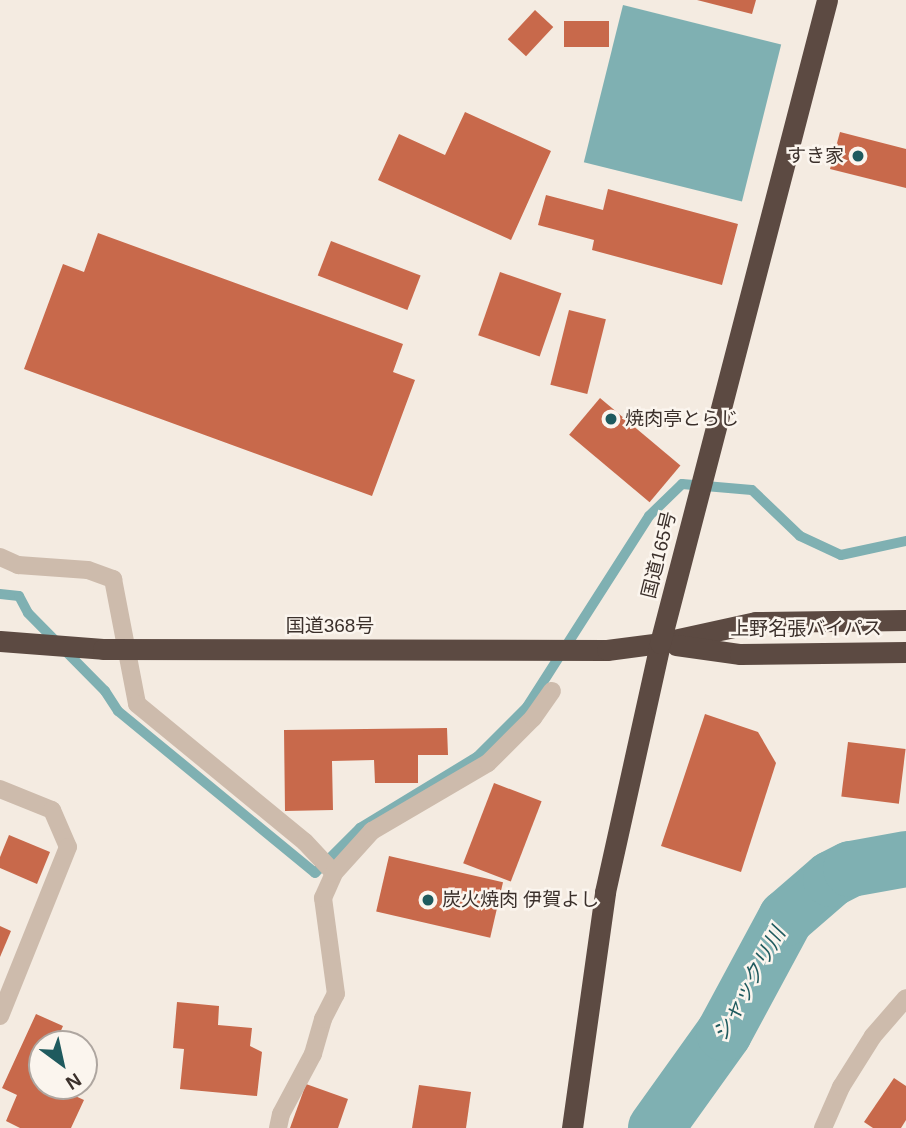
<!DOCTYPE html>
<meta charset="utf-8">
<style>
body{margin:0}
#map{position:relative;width:906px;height:1128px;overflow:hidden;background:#f4ebe1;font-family:Helvetica,"Noto Sans JP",sans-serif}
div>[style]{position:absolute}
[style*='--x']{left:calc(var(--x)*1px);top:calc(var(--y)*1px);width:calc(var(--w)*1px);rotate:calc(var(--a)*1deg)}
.water>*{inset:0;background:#7fb0b2;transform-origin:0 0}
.stream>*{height:10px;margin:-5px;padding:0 5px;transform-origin:5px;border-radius:5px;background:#7fb0b2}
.river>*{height:56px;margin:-28px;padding:0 28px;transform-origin:28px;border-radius:28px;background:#7fb0b2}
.building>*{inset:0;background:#c8694b;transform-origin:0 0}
.minor>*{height:18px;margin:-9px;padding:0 9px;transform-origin:9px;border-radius:9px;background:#cdbbac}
.highway>*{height:21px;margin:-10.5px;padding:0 10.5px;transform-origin:10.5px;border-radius:10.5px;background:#5c4a42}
.dots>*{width:19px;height:19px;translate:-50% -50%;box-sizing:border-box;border:4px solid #fbf5ee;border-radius:50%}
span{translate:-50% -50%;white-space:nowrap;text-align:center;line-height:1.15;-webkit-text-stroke:5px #fbf5ee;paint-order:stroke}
.poi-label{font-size:19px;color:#3b302b}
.right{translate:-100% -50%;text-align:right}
.left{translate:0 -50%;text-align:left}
.street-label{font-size:19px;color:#3b302b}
.water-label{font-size:21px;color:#1f5a5e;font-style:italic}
.north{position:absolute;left:28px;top:1030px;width:70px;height:70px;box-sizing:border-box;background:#fbf5ee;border:2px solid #aea6a0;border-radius:50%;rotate:147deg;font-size:19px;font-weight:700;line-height:28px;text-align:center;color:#3b302b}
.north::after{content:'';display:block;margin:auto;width:24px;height:32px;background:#1f5a5e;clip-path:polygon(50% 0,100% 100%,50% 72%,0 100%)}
</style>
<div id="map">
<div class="water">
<i style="left:623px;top:5px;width:163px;height:162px;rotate:14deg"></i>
</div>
<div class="stream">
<i style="--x:0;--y:594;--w:19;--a:6"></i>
<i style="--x:19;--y:596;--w:19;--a:62"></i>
<i style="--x:28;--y:613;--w:110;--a:45.4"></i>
<i style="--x:105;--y:691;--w:24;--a:57"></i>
<i style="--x:118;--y:711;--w:255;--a:39.4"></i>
<i style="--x:315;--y:873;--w:64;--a:-45"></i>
<i style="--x:360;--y:828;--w:137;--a:-31.3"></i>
<i style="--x:477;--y:757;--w:71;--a:-45"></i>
<i style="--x:527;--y:707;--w:227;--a:-57.4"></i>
<i style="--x:649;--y:516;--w:46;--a:-44.1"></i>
<i style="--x:682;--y:484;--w:70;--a:4.9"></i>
<i style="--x:752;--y:490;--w:66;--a:43.8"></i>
<i style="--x:800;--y:536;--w:45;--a:24.9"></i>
<i style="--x:841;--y:555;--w:66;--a:-12.2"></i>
</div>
<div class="river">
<i style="--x:656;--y:1128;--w:117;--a:-54.4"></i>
<i style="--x:724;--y:1033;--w:131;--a:-61.7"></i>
<i style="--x:786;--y:918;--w:60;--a:-40.9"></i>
<i style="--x:831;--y:879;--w:22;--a:-27"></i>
<i style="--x:851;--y:869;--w:56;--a:-10.3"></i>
</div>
<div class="building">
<i style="clip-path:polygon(697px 0,756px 0,752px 14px)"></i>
<i style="left:535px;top:10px;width:25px;height:40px;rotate:43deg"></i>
<i style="left:564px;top:21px;width:45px;height:26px"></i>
<i style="clip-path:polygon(465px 112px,551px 151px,511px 240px,378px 180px,399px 134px,445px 155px)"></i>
<i style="clip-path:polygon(840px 132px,906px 149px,906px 188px,830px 169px)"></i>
<i style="clip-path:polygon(608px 189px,738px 224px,722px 285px,592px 250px,594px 240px,538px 225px,546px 195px,603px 210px)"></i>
<i style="clip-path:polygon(98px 233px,403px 344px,393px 372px,415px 380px,372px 496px,24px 369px,63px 264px,84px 272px)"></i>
<i style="left:331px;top:241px;width:96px;height:37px;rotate:21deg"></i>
<i style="left:500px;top:272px;width:65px;height:67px;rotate:19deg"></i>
<i style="left:569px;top:310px;width:38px;height:77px;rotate:14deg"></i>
<i style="left:600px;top:398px;width:105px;height:48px;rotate:40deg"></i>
<i style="clip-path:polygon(705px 714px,758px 732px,776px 763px,741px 872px,661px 846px)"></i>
<i style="clip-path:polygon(447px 728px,448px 755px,418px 755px,418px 783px,375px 783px,374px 760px,332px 761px,333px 810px,285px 811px,284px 730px)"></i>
<i style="left:848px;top:742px;width:58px;height:55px;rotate:7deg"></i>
<i style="left:494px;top:783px;width:51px;height:86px;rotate:21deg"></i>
<i style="clip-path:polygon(9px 835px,50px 852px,37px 884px,0 868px,0 857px)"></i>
<i style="left:389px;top:856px;width:117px;height:57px;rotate:13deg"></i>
<i style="clip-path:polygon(0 926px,11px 931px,0 957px)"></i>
<i style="clip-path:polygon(177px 1002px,219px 1006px,218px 1025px,252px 1028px,250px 1046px,262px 1052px,257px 1096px,180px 1089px,184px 1049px,173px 1048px)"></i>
<i style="clip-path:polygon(36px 1014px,63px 1026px,55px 1044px,42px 1044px,42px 1086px,62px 1086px,60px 1089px,84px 1100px,71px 1128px,20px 1128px,6px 1121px,17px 1095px,2px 1088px)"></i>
<i style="clip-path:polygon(894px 1078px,906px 1086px,906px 1120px,901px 1128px,873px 1128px,864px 1122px)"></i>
<i style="clip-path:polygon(306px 1084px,348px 1099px,338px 1128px,290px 1128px)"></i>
<i style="clip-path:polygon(419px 1085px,471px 1092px,466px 1128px,412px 1128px)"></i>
</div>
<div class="minor">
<i style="--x:0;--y:557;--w:20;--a:24"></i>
<i style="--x:18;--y:565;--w:70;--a:4.1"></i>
<i style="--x:88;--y:570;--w:27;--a:20"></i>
<i style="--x:113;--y:579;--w:127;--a:79.1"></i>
<i style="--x:137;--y:704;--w:217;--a:39.4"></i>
<i style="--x:305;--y:842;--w:42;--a:46.9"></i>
<i style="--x:0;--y:789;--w:56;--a:22"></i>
<i style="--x:52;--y:810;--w:40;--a:66.6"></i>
<i style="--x:68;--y:847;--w:182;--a:111.9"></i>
<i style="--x:278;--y:1128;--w:14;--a:-78"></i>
<i style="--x:281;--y:1114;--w:68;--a:-61.9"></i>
<i style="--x:313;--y:1054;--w:36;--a:-74"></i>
<i style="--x:323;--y:1019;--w:28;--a:-63"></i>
<i style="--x:336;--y:994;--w:97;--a:-97.7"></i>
<i style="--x:323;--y:898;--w:27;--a:-66"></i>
<i style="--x:334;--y:873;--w:57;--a:-47.9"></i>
<i style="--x:372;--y:831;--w:134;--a:-30.4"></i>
<i style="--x:488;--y:763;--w:64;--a:-45"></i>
<i style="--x:533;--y:718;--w:33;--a:-55"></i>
<i style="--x:823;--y:1128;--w:45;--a:-66.3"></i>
<i style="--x:841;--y:1087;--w:60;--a:-57.9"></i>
<i style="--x:873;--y:1036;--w:50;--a:-49"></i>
</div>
<div class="highway">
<i style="--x:0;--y:641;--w:103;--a:4.4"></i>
<i style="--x:103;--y:649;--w:504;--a:0.11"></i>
<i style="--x:607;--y:650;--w:53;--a:-7.5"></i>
<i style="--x:660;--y:643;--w:98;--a:-12.3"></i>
<i style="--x:756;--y:622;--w:150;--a:-0.8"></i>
<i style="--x:676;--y:645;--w:65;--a:8"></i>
<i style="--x:740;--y:654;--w:166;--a:-0.7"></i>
<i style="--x:572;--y:1128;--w:238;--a:-82"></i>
<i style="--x:605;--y:892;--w:255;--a:-77.5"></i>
<i style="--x:660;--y:643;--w:664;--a:-75.44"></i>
</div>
<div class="dots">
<i style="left:858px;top:156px;background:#1f5a5e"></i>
<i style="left:611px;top:419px;background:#1f5a5e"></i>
<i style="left:428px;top:900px;background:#1f5a5e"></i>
</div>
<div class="poi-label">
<span class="right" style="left:844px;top:156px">すき家</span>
<span class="left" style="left:625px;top:419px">焼肉亭とらじ</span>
<span class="left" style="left:442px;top:900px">炭火焼肉 伊賀よし</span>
</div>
<div class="street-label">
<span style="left:659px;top:555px;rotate:-76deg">国道165号</span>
<span style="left:330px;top:626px">国道368号</span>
<span style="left:806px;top:629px">上野名張バイパス</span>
</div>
<div class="water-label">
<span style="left:749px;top:984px;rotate:-61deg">シャックリ川</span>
</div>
<div class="north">N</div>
</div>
